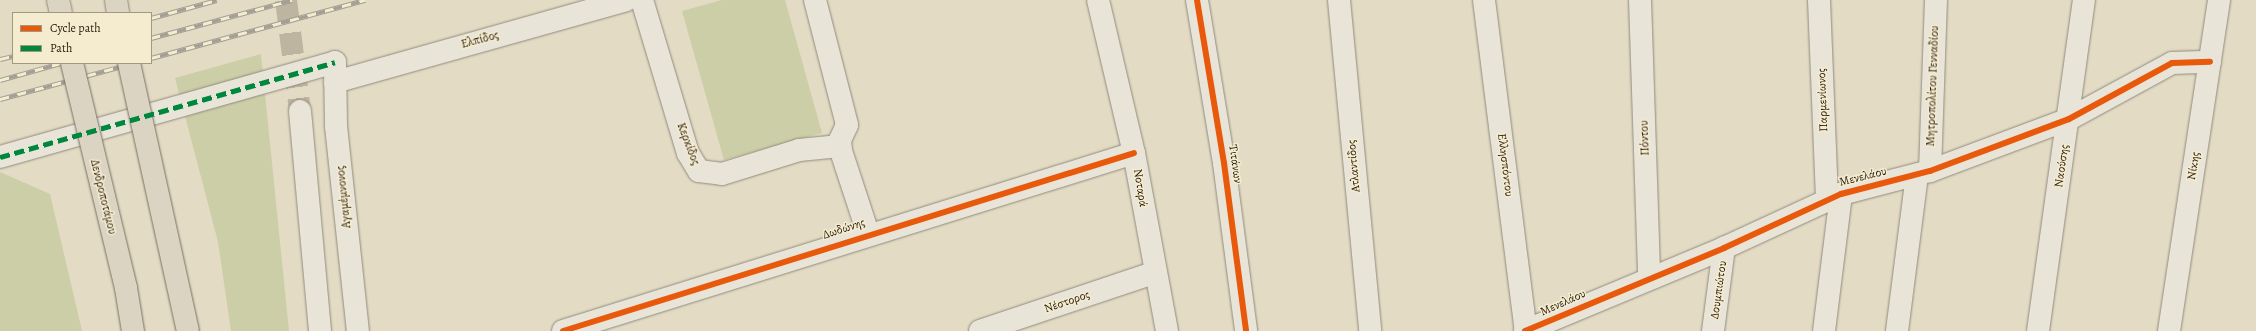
<!DOCTYPE html>
<meta charset="utf-8">
<style>
body{margin:0}
#map{position:relative;width:2256px;height:331px;overflow:hidden;background:#e3dbc4;font-family:Alegreya,serif}
div>[style]{position:absolute}
[style*='--x']{left:calc(var(--x)*1px);top:calc(var(--y)*1px);width:calc(var(--w)*1px);rotate:calc(var(--a)*1deg)}
.green>*{inset:0;background:#cccea7}
.minor-tunnel>*{height:22px;margin-top:-11px;transform-origin:0;background:repeating-linear-gradient(90deg,#bdb59f 0 22px,transparent 0 33px)}
.roads{filter:drop-shadow(0 0 1px #908b7c) drop-shadow(0 0 1px #908b7c)}
.minor>*{height:22px;margin:-11px;padding:0 11px;transform-origin:11px;border-radius:11px;background:#e8e4d8}
.major>*{height:22px;margin:-11px;padding:0 11px;transform-origin:11px;border-radius:11px;background:#dcd4c3}
.rail>*{height:4.5px;margin-top:-2.25px;transform-origin:0;background:repeating-linear-gradient(90deg,#f5ecd0 0 9px,#a39f94 0 18px);box-sizing:border-box;border-block:1px solid #a39f94}
.bridges{filter:drop-shadow(0 0 1px #777163) drop-shadow(0 0 1px #777163)}
.major-bridge>*{height:22px;margin:-11px;padding:0 11px;transform-origin:11px;border-radius:11px;background:#dcd4c3}
.quiet>*{height:5px;margin-top:-2.5px;transform-origin:0;background:repeating-linear-gradient(90deg,#00873e 0 10px,transparent 0 15px)}
.cycleway>*{height:6px;margin:-3px;padding:0 3px;transform-origin:3px;border-radius:3px;background:#e8590c}
span{translate:-50% -50%;white-space:nowrap;text-align:center;line-height:1.15;-webkit-text-stroke:3px #f5ecd0;paint-order:stroke}
.street-label{font-size:12px;color:#261b0c}
.legend{position:absolute;left:12px;top:12px;width:140px;height:52px;box-sizing:border-box;background:#f5ecd0;border:1px solid #a29882;margin:0;padding:5px 7px;list-style:none;font-size:12px;color:#261b0c}
.legend li{display:flex;align-items:center;gap:8px;height:20px}
.legend b{width:20px;border:1px solid #a29882}
</style>
<div id="map">
<div class="green">
<i style="clip-path:polygon(722px 0,785px 0,822px 133px,724px 160px,682px 11px)"></i>
<i style="clip-path:polygon(261px 54px,289px 331px,231px 331px,218px 242px,175px 78px)"></i>
<i style="clip-path:polygon(0 172px,50px 194px,82px 331px,0 331px)"></i>
</div>
<div class="minor-tunnel">
<i style="--x:286;--y:0;--w:112;--a:82.8"></i>
</div>
<div class="roads">
<div class="minor">
<i style="--x:642;--y:0;--w:160;--a:73.3"></i>
<i style="--x:688;--y:153;--w:21;--a:59"></i>
<i style="--x:699;--y:171;--w:23;--a:7"></i>
<i style="--x:722;--y:174;--w:81;--a:-17.3"></i>
<i style="--x:799;--y:150;--w:41;--a:-5.6"></i>
<i style="--x:815;--y:0;--w:129;--a:75.6"></i>
<i style="--x:847;--y:125;--w:17;--a:115"></i>
<i style="--x:840;--y:140;--w:11;--a:85"></i>
<i style="--x:841;--y:151;--w:86;--a:71.8"></i>
<i style="--x:1098;--y:0;--w:157;--a:76.8"></i>
<i style="--x:1134;--y:153;--w:181;--a:79.5"></i>
<i style="--x:1197;--y:0;--w:165;--a:80.6"></i>
<i style="--x:1224;--y:163;--w:169;--a:82.5"></i>
<i style="--x:1339;--y:0;--w:332;--a:84.6"></i>
<i style="--x:1484;--y:0;--w:334;--a:82.8"></i>
<i style="--x:1640;--y:0;--w:277;--a:88.1"></i>
<i style="--x:1819;--y:0;--w:200;--a:87.7"></i>
<i style="--x:335;--y:82;--w:302;--a:-15.7"></i>
<i style="--x:300;--y:111;--w:221;--a:84.8"></i>
<i style="--x:0;--y:157;--w:348;--a:-15.8"></i>
<i style="--x:335;--y:62;--w:64;--a:89.1"></i>
<i style="--x:336;--y:126;--w:206;--a:83.9"></i>
<i style="--x:1930;--y:171;--w:171;--a:-88"></i>
<i style="--x:563;--y:331;--w:598;--a:-17.31"></i>
<i style="--x:980;--y:331;--w:182;--a:-18.5"></i>
<i style="--x:1525;--y:331;--w:216;--a:-22.6"></i>
<i style="--x:1724;--y:248;--w:129;--a:-24.8"></i>
<i style="--x:1841;--y:194;--w:92;--a:-14.5"></i>
<i style="--x:1930;--y:171;--w:148;--a:-20.5"></i>
<i style="--x:2069;--y:119;--w:117;--a:-28.5"></i>
<i style="--x:2172;--y:63;--w:38;--a:-2"></i>
<i style="--x:1713;--y:331;--w:84;--a:-82.5"></i>
<i style="--x:1824;--y:331;--w:138;--a:-82.9"></i>
<i style="--x:1897;--y:331;--w:157;--a:-82.7"></i>
<i style="--x:2038;--y:331;--w:334;--a:-82.1"></i>
<i style="--x:2169;--y:331;--w:335;--a:-81.4"></i>
</div>
<div class="major">
<i style="--x:58;--y:0;--w:13;--a:77"></i>
<i style="--x:116;--y:0;--w:13;--a:81"></i>
</div>
</div>
<div class="rail">
<i style="--x:151;--y:18;--w:68;--a:-15.3"></i>
<i style="--x:151;--y:38;--w:146;--a:-15.1"></i>
<i style="--x:151;--y:58;--w:222;--a:-15.2"></i>
<i style="--x:0;--y:59;--w:13;--a:-13"></i>
<i style="--x:0;--y:80;--w:63;--a:-15.6"></i>
<i style="--x:0;--y:99;--w:138;--a:-15.1"></i>
</div>
<div class="bridges">
<div class="major-bridge">
<i style="--x:72;--y:63;--w:231;--a:76.5"></i>
<i style="--x:126;--y:288;--w:44;--a:80.8"></i>
<i style="--x:129;--y:63;--w:274;--a:77.6"></i>
</div>
</div>
<div class="quiet">
<i style="--x:0;--y:157;--w:348;--a:-15.8"></i>
</div>
<div class="cycleway">
<i style="--x:1197;--y:0;--w:165;--a:80.6"></i>
<i style="--x:1224;--y:163;--w:169;--a:82.5"></i>
<i style="--x:563;--y:331;--w:598;--a:-17.31"></i>
<i style="--x:1525;--y:331;--w:216;--a:-22.6"></i>
<i style="--x:1724;--y:248;--w:129;--a:-24.8"></i>
<i style="--x:1841;--y:194;--w:92;--a:-14.5"></i>
<i style="--x:1930;--y:171;--w:148;--a:-20.5"></i>
<i style="--x:2069;--y:119;--w:117;--a:-28.5"></i>
<i style="--x:2172;--y:63;--w:38;--a:-2"></i>
</div>
<div class="street-label">
<span style="left:480px;top:40px;rotate:-15deg">Ελπίδος</span>
<span style="left:1933px;top:86px;rotate:-88deg">Μητροπολίτου Γενναδίου</span>
<span style="left:1823px;top:100px;rotate:-92deg">Παρμενίωνος</span>
<span style="left:1645px;top:138px;rotate:-92deg">Πόντου</span>
<span style="left:688px;top:144px;rotate:69deg">Κερκίδος</span>
<span style="left:1235px;top:164px;rotate:82deg">Τιτάνων</span>
<span style="left:1505px;top:165px;rotate:83deg">Ελλησπόντου</span>
<span style="left:1354px;top:166px;rotate:-95deg">Ατλαντίδος</span>
<span style="left:2062px;top:166px;rotate:-82deg">Ναούσης</span>
<span style="left:2194px;top:166px;rotate:-81deg">Νίκης</span>
<span style="left:1863px;top:177px;rotate:-14deg">Μενελάου</span>
<span style="left:1140px;top:188px;rotate:81deg">Νοταρά</span>
<span style="left:103px;top:197px;rotate:76deg">Δενδροποτάμου</span>
<span style="left:344px;top:197px;rotate:-96deg">Αγαμέμνονος</span>
<span style="left:844px;top:229px;rotate:-18deg">Δωδώνης</span>
<span style="left:1719px;top:290px;rotate:-82deg">Δουμπιώτου</span>
<span style="left:1067px;top:302px;rotate:-19deg">Νέστορος</span>
<span style="left:1563px;top:303px;rotate:-24deg">Μενελάου</span>
</div>
<ul class="legend">
<li><b style="height:5px;background:#e8590c"></b>Cycle path</li>
<li><b style="height:5px;background:#00873e"></b>Path</li>
</ul>
</div>
